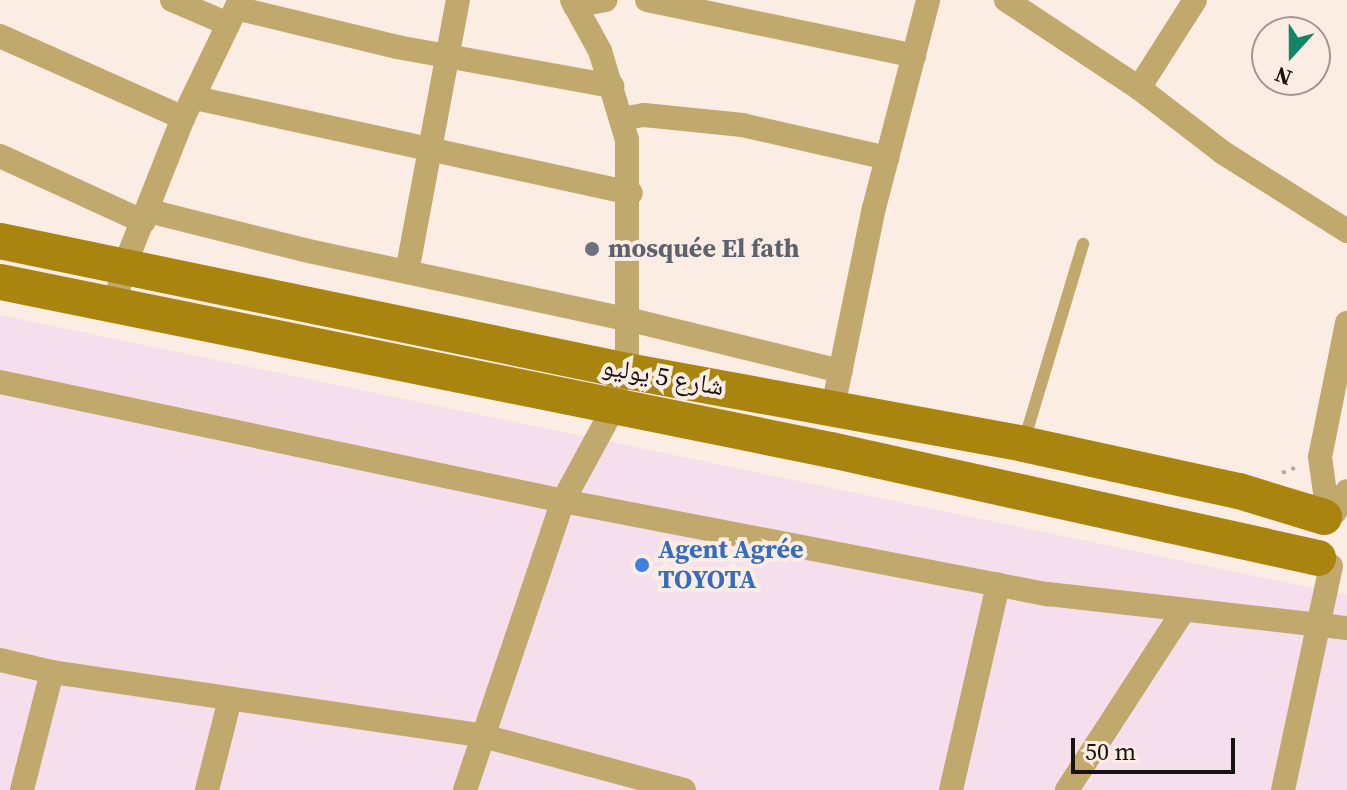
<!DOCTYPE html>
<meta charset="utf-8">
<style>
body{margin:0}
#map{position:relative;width:1347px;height:790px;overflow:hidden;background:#fbede3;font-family:"Source Serif 4","Noto Naskh Arabic",serif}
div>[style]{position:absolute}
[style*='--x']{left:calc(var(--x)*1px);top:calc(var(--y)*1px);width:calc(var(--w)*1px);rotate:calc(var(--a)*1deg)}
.industrial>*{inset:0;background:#f5dfec}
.path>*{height:4px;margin-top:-2px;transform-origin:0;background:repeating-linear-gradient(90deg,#b3a8a0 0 4px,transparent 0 10px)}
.lane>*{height:12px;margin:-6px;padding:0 6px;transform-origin:6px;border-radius:6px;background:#c1a96d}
.street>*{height:24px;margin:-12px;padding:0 12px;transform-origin:12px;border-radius:12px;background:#c1a96d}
.secondary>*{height:36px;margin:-18px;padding:0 18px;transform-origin:18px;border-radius:18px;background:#a9850f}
.dots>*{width:22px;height:22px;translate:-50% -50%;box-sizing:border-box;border:4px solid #fbede3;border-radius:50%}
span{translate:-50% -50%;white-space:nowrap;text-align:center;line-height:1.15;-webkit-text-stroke:8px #fbede3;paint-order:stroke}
.worship-label{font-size:26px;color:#5b616d;font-weight:700}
.left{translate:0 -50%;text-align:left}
.street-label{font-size:26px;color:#181310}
.shop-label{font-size:26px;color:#366cbe;font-weight:700}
.north{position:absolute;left:1251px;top:16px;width:80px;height:80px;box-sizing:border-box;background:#fbede3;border:2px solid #a0968f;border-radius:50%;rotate:201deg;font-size:22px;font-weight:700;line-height:32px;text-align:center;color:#181310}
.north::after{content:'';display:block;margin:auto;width:28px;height:36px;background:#118565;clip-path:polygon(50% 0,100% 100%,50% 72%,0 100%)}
.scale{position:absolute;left:1071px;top:738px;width:164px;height:36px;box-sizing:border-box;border:4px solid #181310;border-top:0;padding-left:10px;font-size:24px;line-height:28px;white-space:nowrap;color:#181310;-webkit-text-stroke:6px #fbede3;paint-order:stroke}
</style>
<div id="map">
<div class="industrial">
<i style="clip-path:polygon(0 315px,1347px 595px,1347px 790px,0 790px)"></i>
</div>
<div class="path">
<i style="--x:1282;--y:473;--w:18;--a:-22"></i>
</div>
<div class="lane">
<i style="--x:1024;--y:441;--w:206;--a:-73.3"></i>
</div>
<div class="street">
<i style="--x:172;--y:0;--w:61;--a:23.2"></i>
<i style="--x:572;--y:0;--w:58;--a:61.2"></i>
<i style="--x:600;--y:51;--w:93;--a:73.1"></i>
<i style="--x:627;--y:140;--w:179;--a:90"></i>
<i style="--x:627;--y:319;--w:220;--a:13.7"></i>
<i style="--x:647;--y:0;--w:273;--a:11.8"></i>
<i style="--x:1006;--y:0;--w:159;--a:33.5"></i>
<i style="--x:1139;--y:88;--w:105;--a:37.6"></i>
<i style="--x:1222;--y:152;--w:148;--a:32.3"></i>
<i style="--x:575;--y:6;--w:31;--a:-11"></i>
<i style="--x:236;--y:8;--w:166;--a:13.6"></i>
<i style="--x:397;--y:47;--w:219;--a:10.3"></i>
<i style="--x:0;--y:36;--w:201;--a:24.1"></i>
<i style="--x:1139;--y:88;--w:104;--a:-57.5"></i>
<i style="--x:195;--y:98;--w:446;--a:12.3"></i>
<i style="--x:621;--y:119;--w:23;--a:-10"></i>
<i style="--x:644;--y:115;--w:99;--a:5.8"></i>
<i style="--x:742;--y:125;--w:149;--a:12.8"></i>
<i style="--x:0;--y:156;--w:158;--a:24.6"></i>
<i style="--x:149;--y:211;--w:160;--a:14.1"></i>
<i style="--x:304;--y:250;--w:330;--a:12.1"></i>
<i style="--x:627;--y:319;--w:52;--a:90"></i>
<i style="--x:407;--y:272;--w:277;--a:-79.4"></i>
<i style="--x:115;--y:305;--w:39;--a:-77"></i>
<i style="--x:124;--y:267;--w:160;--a:-68.4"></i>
<i style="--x:183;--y:118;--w:131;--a:-64.2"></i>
<i style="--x:0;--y:382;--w:575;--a:11.93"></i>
<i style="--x:563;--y:501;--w:494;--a:10.9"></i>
<i style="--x:1048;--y:594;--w:301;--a:6.5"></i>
<i style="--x:833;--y:407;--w:203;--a:-78.4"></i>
<i style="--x:874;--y:208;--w:215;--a:-75.4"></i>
<i style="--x:1335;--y:512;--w:24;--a:-60"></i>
<i style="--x:1328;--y:514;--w:58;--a:-98"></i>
<i style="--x:1320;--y:457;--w:137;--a:-78.6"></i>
<i style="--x:0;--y:660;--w:53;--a:13"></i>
<i style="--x:52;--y:672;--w:122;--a:104.3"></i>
<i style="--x:52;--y:672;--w:436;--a:8.4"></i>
<i style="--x:483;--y:736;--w:208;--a:15"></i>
<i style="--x:207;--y:790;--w:94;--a:-75.8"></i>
<i style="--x:465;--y:790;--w:305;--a:-71.3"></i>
<i style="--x:563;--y:501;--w:107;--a:-61.5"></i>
<i style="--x:614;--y:407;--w:15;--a:-82"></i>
<i style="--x:951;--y:790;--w:211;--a:-77.1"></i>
<i style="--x:1067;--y:790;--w:211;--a:-57"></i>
<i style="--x:1283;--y:790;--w:229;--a:-77.9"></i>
</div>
<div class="secondary">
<i style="--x:0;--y:241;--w:640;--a:11.71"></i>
<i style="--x:627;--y:371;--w:403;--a:10.4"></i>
<i style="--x:1023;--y:444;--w:221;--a:12.3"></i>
<i style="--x:1239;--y:491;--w:89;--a:17"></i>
<i style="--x:0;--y:282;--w:848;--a:11.43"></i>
<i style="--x:831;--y:450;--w:499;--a:12.5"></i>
</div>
<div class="dots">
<i style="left:592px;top:249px;background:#6b7280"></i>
<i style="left:642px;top:565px;background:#3f7fe0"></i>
</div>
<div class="worship-label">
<span class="left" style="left:608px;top:249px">mosquée El fath</span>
</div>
<div class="street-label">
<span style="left:663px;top:377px;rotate:10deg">شارع 5 يوليو</span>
</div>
<div class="shop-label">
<span class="left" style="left:658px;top:565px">Agent Agrée<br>TOYOTA</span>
</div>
<div class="north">N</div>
<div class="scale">50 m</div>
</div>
